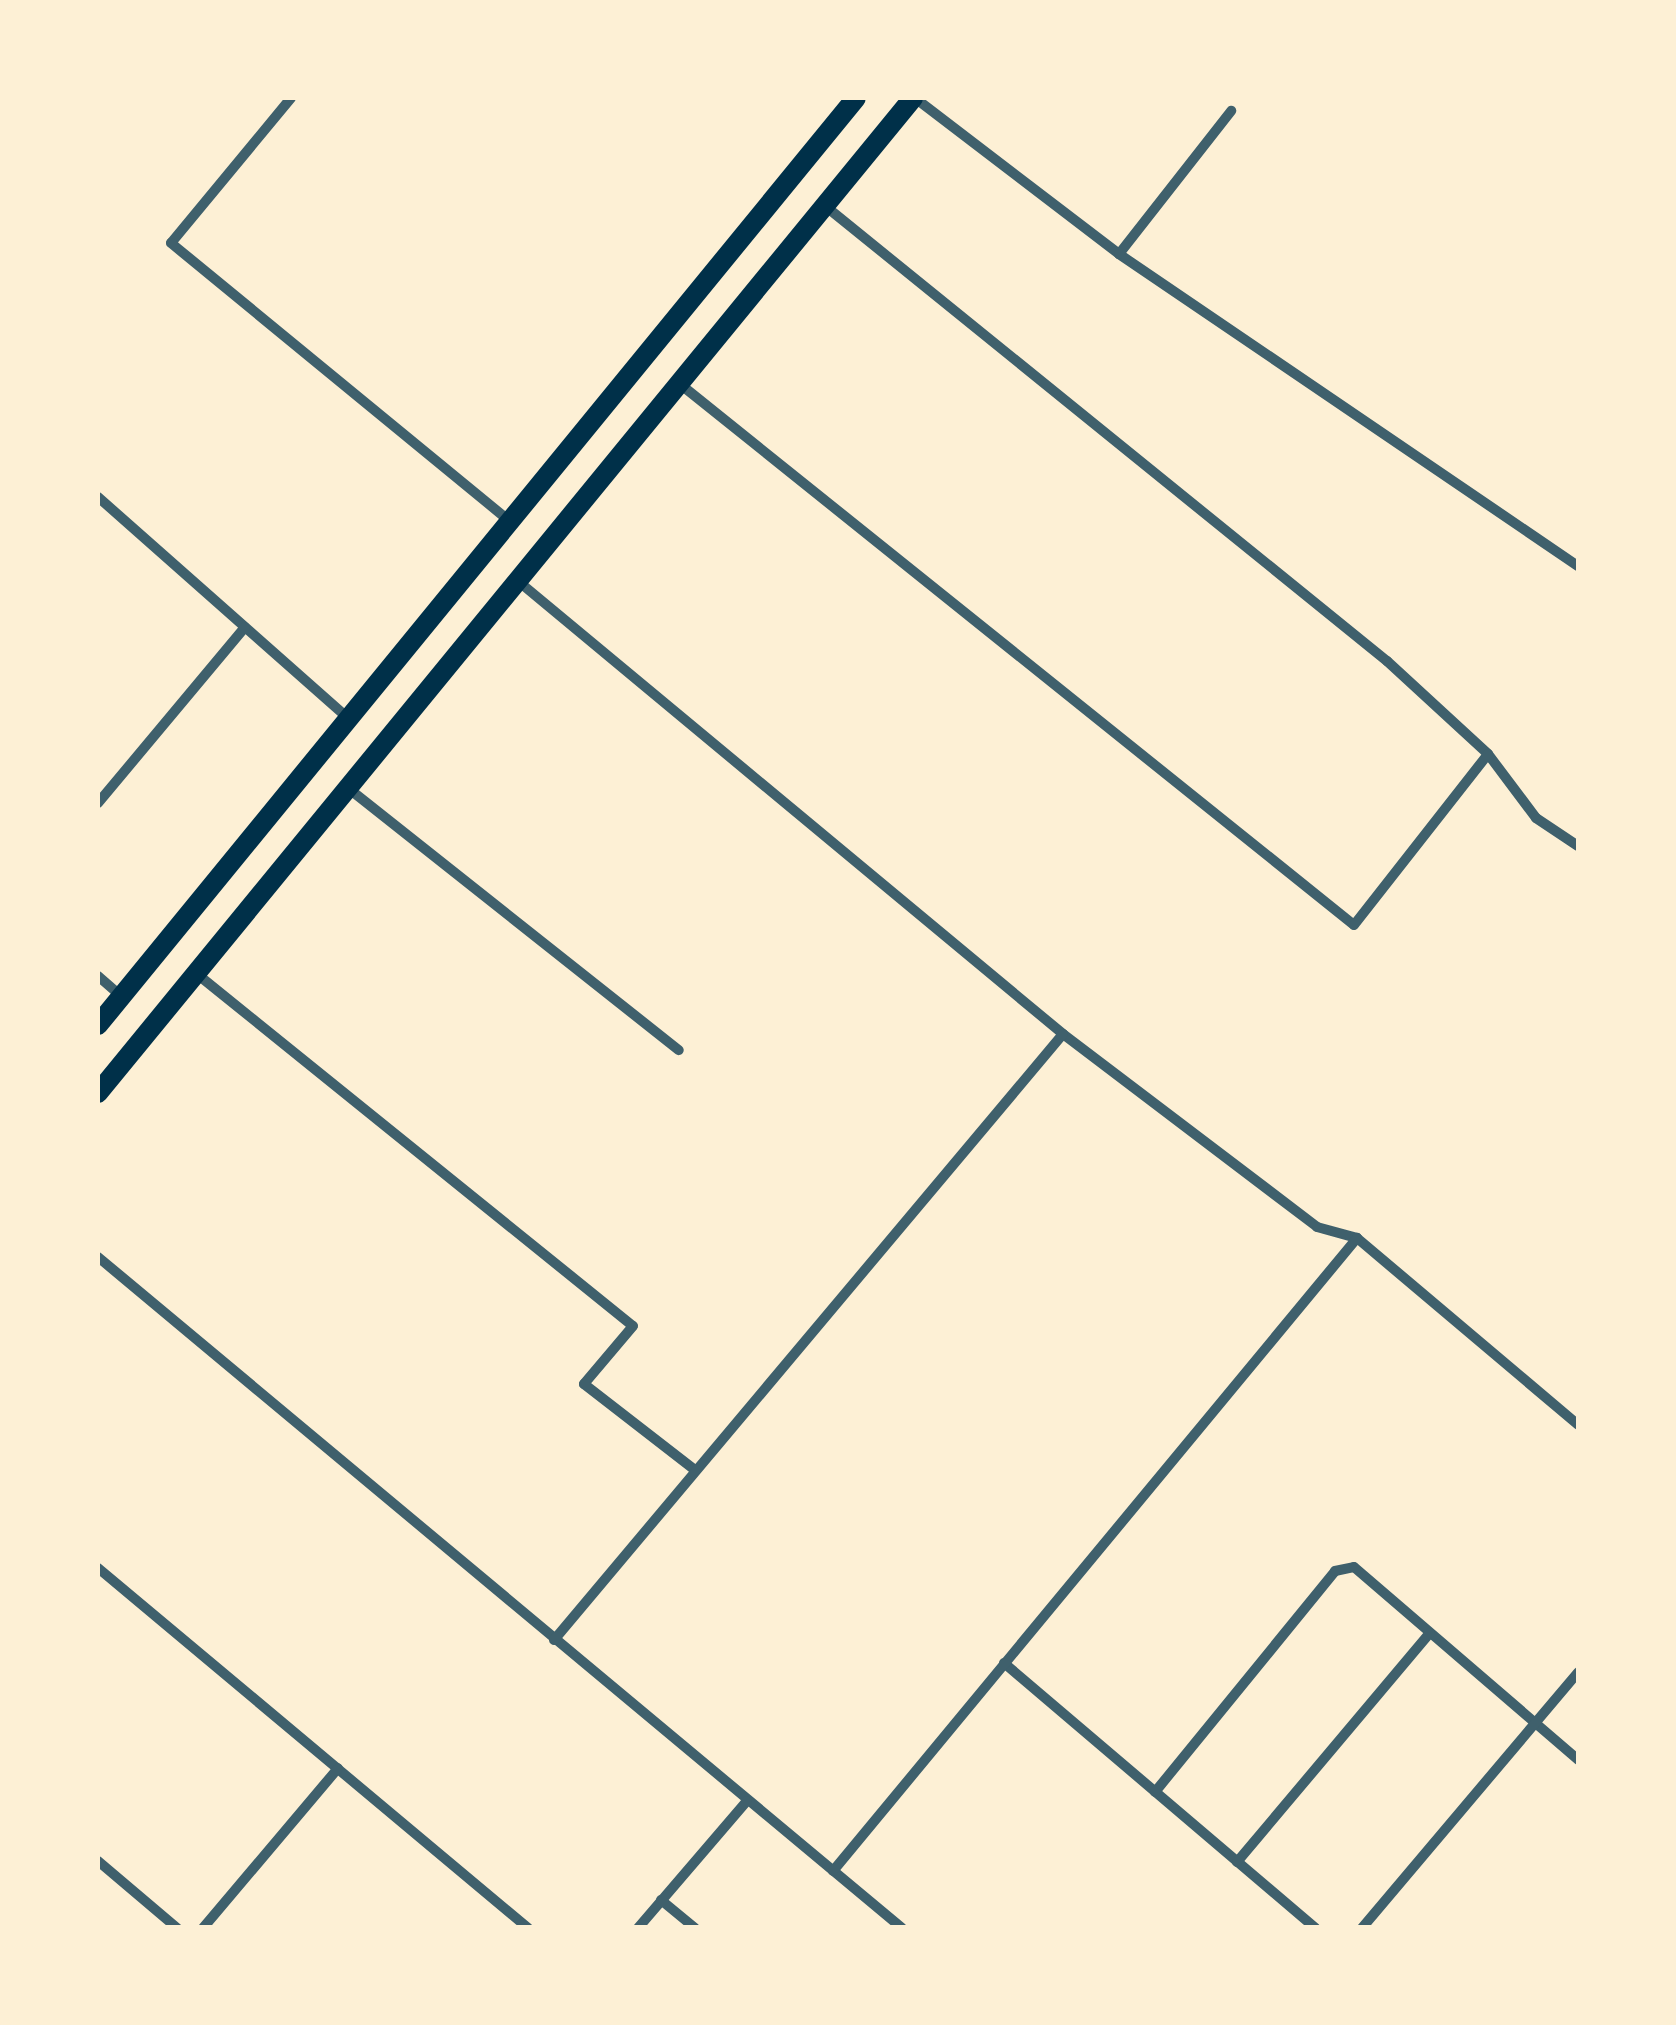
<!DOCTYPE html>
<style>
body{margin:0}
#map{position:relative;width:1676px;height:2025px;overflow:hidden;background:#fdf0d5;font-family:"Asap Condensed",sans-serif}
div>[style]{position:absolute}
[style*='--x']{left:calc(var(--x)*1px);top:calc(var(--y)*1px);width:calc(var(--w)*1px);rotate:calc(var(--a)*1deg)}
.minor>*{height:10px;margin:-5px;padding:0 5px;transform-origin:5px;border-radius:5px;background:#3f606c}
.secondary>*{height:20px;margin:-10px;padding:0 10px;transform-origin:10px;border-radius:10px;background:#003049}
span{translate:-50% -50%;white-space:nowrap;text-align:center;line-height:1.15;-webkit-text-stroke:8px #fdf0d5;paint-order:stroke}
.frame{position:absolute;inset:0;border:100px solid #fdf0d5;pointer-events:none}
</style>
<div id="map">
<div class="minor">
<i style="--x:291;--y:98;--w:188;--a:129.6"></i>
<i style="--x:171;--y:243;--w:438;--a:39.4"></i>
<i style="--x:915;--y:98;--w:257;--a:37.4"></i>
<i style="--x:1119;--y:254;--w:555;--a:34.21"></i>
<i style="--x:824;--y:205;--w:725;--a:39.01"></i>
<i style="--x:1387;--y:661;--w:137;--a:42.6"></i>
<i style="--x:1488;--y:754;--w:80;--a:53.1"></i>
<i style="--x:1536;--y:818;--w:50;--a:33.7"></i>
<i style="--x:1119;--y:254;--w:182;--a:-51.9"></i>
<i style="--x:680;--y:384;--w:864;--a:38.75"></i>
<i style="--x:1354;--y:925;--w:217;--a:-51.9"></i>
<i style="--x:98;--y:497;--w:334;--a:41.5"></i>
<i style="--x:518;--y:581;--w:709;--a:39.73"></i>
<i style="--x:1063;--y:1034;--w:319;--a:37.2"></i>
<i style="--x:1317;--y:1227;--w:41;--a:15.4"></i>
<i style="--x:1357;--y:1238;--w:289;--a:40.2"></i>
<i style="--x:348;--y:788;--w:422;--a:38.4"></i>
<i style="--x:98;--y:803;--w:229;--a:-50.1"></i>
<i style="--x:197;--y:974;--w:560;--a:38.92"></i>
<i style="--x:633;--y:1326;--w:76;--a:130.2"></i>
<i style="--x:584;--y:1384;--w:140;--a:37.8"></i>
<i style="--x:98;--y:976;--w:30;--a:41"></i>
<i style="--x:98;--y:1257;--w:1047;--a:39.85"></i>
<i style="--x:98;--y:1568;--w:561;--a:39.94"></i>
<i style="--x:554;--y:1640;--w:791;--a:-49.97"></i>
<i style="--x:1004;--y:1663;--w:409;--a:40.4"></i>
<i style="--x:1155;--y:1792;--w:285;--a:-50.8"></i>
<i style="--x:1335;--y:1571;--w:19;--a:-12"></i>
<i style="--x:1354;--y:1567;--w:296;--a:40.7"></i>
<i style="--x:98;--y:1861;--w:104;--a:40.3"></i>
<i style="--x:1237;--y:1862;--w:299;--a:-49.9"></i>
<i style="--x:833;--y:1871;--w:822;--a:-50.38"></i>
<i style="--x:661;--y:1900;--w:44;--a:39.5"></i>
<i style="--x:203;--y:1928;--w:209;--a:-49.8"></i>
<i style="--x:638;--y:1928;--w:167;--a:-49.4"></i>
<i style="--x:1362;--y:1928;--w:335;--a:-49.8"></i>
</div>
<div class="secondary">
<i style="--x:98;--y:1025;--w:1197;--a:-50.73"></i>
<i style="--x:98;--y:1093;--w:1286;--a:-50.68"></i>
</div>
<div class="frame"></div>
</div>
